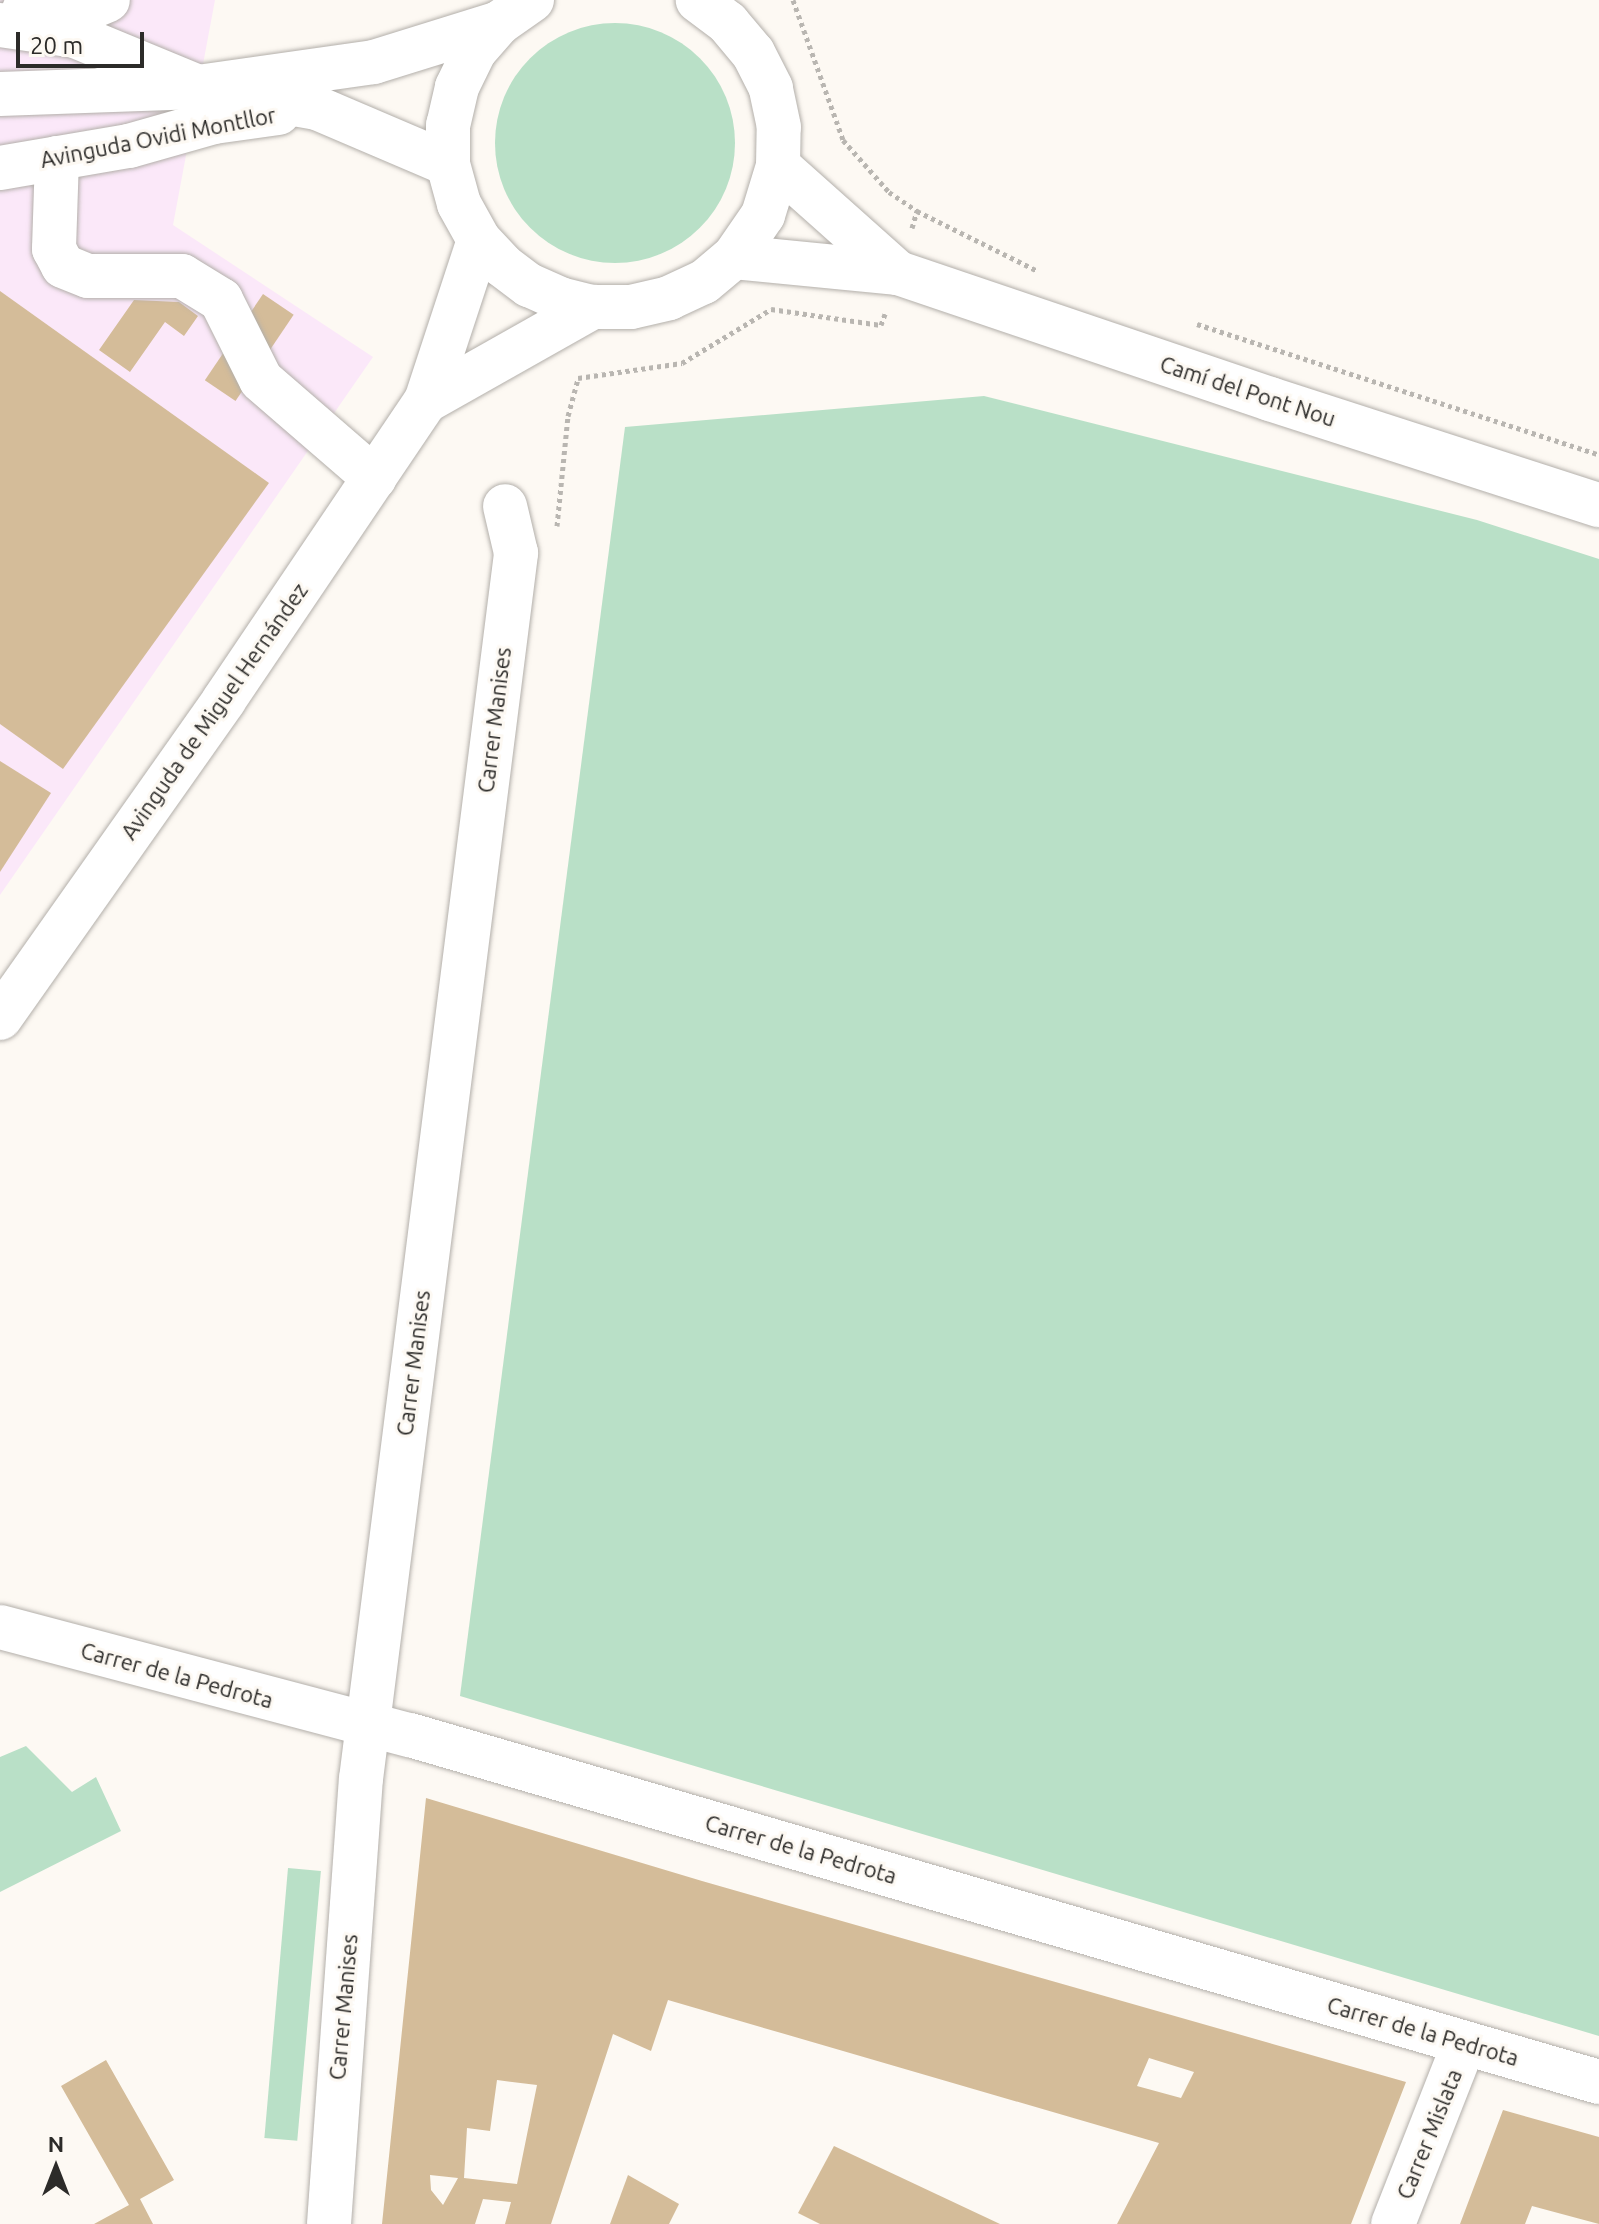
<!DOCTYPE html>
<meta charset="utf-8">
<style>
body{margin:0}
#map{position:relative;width:1599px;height:2224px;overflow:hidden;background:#fdf9f3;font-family:Ubuntu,sans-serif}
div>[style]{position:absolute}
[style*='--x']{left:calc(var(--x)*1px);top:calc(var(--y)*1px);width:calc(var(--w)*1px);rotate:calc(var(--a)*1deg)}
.industrial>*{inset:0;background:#fbe8f9}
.green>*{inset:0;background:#b9e0c7;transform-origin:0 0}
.round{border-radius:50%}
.building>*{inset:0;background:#d4bc99;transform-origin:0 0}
.path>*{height:5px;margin-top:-2.5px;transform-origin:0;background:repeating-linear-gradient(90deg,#b9b6b1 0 4px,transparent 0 8px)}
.roads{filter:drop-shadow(0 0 2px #b3afaa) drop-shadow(0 0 2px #b3afaa)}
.minor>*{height:44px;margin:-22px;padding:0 22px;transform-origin:22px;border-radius:22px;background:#fff}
span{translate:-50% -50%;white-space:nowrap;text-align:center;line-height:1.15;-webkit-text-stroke:6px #fdf9f3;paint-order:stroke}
.street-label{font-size:22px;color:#2c2b29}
.north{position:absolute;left:16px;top:2128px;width:80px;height:80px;-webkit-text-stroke:6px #fdf9f3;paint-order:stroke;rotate:0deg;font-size:22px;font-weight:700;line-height:32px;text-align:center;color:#2c2b29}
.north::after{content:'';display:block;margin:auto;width:28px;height:36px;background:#2c2b29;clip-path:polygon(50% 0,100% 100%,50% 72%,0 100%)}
.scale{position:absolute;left:16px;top:32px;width:128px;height:36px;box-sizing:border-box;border:4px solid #2c2b29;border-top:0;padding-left:10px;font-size:24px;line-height:28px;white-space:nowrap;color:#2c2b29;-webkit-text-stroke:6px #fdf9f3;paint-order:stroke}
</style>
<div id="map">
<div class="industrial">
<i style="clip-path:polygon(0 0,215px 0,173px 225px,373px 357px,0 895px)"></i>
</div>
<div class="green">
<i class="round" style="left:495px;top:23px;width:240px;height:240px"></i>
<i style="clip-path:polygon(984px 396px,1477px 520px,1599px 559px,1599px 2036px,460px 1696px,625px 427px)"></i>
<i style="clip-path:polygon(26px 1746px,72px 1792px,96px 1777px,121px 1831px,0 1892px,0 1757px)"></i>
<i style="left:288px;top:1868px;width:33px;height:271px;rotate:5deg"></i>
</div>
<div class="building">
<i style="clip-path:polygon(0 291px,269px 483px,63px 769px,0 724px)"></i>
<i style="left:263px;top:294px;width:37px;height:104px;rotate:34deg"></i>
<i style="clip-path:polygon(134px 300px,179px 302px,198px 316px,184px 336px,165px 322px,130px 372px,99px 350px)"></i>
<i style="clip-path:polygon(0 761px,51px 793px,0 872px)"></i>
<i style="clip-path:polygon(evenodd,426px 1798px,702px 1881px,1406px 2082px,1351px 2224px,1117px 2224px,1159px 2143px,668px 2000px,651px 2051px,613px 2034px,551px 2224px,505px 2224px,511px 2202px,483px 2199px,475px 2224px,382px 2224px,426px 1798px,1149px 2058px,1194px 2072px,1181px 2098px,1137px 2086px,1149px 2058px,426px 1798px,497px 2080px,537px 2085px,517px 2184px,464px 2178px,467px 2128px,490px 2131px,497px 2080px,426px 1798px,430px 2175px,458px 2178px,443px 2205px,431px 2190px,430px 2175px)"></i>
<i style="clip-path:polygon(106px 2060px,174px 2180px,140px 2199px,153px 2224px,94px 2224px,129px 2205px,61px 2086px)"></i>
<i style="clip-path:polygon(1503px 2110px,1599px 2137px,1599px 2224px,1532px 2206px,1525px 2224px,1460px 2224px)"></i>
<i style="clip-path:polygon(834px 2146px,1000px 2224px,820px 2224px,798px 2213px)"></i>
<i style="clip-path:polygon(628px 2175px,679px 2204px,669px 2224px,610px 2224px)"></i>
</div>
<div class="path">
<i style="--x:793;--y:0;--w:149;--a:70.3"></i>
<i style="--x:843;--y:140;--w:69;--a:48.5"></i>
<i style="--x:889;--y:192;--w:34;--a:34"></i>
<i style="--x:917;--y:211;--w:133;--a:26.4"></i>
<i style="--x:912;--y:228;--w:18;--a:-74"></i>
<i style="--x:1197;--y:324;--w:423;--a:18"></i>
<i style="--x:557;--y:526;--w:111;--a:-84.3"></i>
<i style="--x:568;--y:416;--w:39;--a:-75"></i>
<i style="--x:578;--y:378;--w:105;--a:-8.2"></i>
<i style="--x:682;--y:363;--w:104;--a:-31.2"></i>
<i style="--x:771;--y:309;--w:111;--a:8.3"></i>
<i style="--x:881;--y:325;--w:12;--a:-70"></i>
</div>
<div class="roads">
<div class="minor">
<i style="--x:532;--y:0;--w:40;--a:145.1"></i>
<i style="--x:499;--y:23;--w:38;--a:131"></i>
<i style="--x:474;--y:52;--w:39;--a:116"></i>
<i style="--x:457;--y:87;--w:39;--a:103"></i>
<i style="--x:448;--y:125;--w:39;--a:90"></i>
<i style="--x:448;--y:164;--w:41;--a:74.6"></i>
<i style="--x:459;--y:204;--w:41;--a:60.9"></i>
<i style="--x:479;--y:240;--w:34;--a:47"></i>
<i style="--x:502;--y:265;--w:34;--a:37"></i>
<i style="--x:529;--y:285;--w:34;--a:24"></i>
<i style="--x:560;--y:299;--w:34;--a:14"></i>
<i style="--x:593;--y:307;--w:38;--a:0"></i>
<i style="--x:631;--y:307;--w:39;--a:-13"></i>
<i style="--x:669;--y:298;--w:38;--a:-25"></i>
<i style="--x:704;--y:282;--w:39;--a:-40"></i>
<i style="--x:734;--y:257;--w:51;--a:-55.4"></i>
<i style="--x:763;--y:215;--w:51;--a:-73"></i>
<i style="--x:778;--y:166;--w:39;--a:-89"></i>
<i style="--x:779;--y:127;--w:40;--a:-102"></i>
<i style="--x:771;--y:88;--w:39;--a:-117"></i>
<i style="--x:753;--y:53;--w:39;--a:-130"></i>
<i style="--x:728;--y:23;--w:38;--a:-143"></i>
<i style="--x:24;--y:10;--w:70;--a:-3.3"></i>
<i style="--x:94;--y:6;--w:15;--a:-23"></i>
<i style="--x:0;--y:25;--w:76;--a:8.3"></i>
<i style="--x:75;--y:36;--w:133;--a:22.5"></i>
<i style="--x:198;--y:87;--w:121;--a:10"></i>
<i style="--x:317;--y:108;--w:142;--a:23.1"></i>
<i style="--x:0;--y:94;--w:198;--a:-2"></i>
<i style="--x:198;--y:87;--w:178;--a:-8.1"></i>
<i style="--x:374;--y:62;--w:131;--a:-17.3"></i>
<i style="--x:57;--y:158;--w:91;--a:91.9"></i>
<i style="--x:54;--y:249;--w:19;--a:62"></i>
<i style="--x:63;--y:266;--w:27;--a:22"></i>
<i style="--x:88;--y:276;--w:94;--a:0"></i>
<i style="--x:182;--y:276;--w:46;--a:31.6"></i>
<i style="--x:221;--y:300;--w:89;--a:63.4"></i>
<i style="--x:261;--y:380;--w:150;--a:40.9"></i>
<i style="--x:778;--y:166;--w:161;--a:41.7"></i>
<i style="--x:0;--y:168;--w:131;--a:-9.7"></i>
<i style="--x:129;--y:146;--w:88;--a:-15.8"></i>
<i style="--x:214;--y:122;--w:65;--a:-8"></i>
<i style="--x:734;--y:257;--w:165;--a:5.6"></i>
<i style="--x:898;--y:273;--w:393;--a:18.7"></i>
<i style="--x:1270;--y:399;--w:346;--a:17.9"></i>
<i style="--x:426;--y:401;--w:192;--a:-29.4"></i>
<i style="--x:0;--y:1018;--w:389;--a:-54.8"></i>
<i style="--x:224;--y:700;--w:361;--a:-56"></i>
<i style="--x:426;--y:401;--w:169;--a:-71.8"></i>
<i style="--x:0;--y:1627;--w:424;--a:14.8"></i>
<i style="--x:410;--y:1735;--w:1239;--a:16.27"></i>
<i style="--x:329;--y:2224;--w:446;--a:-85.9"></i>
<i style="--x:361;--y:1779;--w:1236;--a:-82.79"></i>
<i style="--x:516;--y:553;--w:48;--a:-103.2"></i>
<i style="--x:1393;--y:2224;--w:193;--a:-68.5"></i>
</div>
</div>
<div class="street-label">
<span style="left:158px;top:137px;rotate:-11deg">Avinguda Ovidi Montllor</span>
<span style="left:1248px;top:391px;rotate:18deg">Camí del Pont Nou</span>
<span style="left:214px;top:711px;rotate:-55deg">Avinguda de Miguel Hernández</span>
<span style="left:494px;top:720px;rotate:-83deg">Carrer Manises</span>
<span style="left:413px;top:1363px;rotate:-83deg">Carrer Manises</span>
<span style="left:177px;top:1675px;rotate:15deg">Carrer de la Pedrota</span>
<span style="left:801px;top:1849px;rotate:16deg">Carrer de la Pedrota</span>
<span style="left:343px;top:2007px;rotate:-85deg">Carrer Manises</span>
<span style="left:1423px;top:2031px;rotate:16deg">Carrer de la Pedrota</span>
<span style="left:1429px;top:2134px;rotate:-68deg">Carrer Mislata</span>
</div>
<div class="north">N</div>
<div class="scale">20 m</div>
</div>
